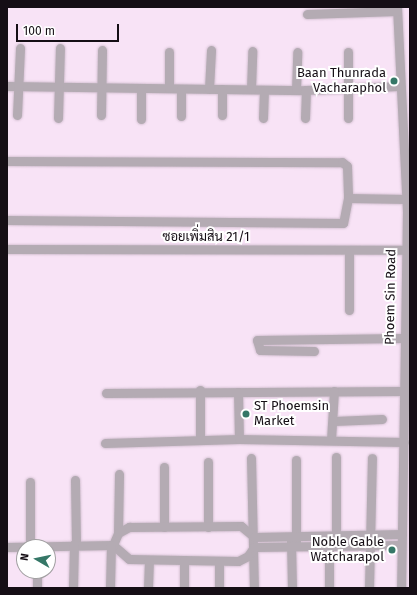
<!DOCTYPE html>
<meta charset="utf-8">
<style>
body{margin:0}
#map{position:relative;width:417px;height:595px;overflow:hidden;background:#f8e3f6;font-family:"Fira Sans",Sarabun,sans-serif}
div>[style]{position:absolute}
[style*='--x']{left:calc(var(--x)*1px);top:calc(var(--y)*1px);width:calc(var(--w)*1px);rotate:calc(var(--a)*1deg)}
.roads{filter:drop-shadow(0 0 1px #d4c1d2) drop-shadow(0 0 1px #d4c1d2)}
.minor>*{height:9px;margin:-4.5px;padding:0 4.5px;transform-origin:4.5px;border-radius:4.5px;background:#b4abb3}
.dots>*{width:11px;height:11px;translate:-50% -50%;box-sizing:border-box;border:2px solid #fff;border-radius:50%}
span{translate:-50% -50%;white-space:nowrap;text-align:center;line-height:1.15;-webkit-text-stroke:4px #fff;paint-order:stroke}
.poi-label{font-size:13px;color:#150e15}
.right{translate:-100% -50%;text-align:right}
.left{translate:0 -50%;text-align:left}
.street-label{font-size:13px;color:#150e15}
.frame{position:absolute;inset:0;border:8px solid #150e15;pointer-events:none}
.north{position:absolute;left:16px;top:539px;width:40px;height:40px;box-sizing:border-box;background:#fff;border:1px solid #a19fa1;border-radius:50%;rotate:279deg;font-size:11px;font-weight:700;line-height:16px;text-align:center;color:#150e15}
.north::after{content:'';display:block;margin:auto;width:14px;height:18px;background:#357767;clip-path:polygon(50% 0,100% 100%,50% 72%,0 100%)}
.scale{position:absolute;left:16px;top:24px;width:103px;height:18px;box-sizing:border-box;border:2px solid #150e15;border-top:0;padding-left:5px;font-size:12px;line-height:14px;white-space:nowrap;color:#150e15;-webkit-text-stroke:3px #fff;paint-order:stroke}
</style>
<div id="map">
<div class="roads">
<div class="minor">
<i style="--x:397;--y:7;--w:205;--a:87.2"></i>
<i style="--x:407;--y:212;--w:376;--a:90.9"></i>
<i style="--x:307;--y:14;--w:90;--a:-1.9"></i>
<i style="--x:348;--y:52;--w:66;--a:90"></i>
<i style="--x:7;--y:86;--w:299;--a:0.8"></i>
<i style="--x:306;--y:90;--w:93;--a:-2.5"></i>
<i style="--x:169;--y:88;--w:36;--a:-90"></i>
<i style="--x:209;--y:89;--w:39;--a:-87"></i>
<i style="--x:251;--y:89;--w:38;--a:-88"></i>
<i style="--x:296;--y:90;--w:38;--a:-88"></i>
<i style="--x:17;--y:115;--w:67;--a:-87.4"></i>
<i style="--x:101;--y:115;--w:65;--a:-89.1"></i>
<i style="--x:222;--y:115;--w:26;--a:-90"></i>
<i style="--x:181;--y:116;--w:27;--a:-90"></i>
<i style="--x:58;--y:118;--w:70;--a:-88.4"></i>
<i style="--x:263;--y:118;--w:28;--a:-88"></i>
<i style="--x:305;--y:118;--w:28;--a:-88"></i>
<i style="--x:141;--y:119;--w:31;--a:-90"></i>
<i style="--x:7;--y:161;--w:335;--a:0.2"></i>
<i style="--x:342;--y:162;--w:6;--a:39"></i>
<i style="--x:347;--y:166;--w:32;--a:88"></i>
<i style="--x:348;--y:198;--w:25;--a:101"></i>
<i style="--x:343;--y:223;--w:336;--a:-179.5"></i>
<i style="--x:348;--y:198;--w:59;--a:1"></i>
<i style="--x:7;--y:249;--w:398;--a:0.1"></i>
<i style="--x:349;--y:251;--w:59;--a:90"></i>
<i style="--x:314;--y:351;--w:54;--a:-178.9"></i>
<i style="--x:260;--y:350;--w:10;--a:-107"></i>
<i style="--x:257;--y:340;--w:147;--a:-0.8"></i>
<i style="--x:238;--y:392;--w:47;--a:88.8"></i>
<i style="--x:106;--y:393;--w:297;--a:-0.4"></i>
<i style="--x:334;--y:421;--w:48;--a:-2.4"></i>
<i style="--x:200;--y:440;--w:50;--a:-90"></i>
<i style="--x:331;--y:440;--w:49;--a:-86.5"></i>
<i style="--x:105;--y:443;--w:134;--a:-1.7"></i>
<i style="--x:239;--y:439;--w:165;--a:1"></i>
<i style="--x:251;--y:458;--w:130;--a:88.7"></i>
<i style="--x:296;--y:460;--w:83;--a:90"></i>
<i style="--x:164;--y:467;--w:60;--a:90"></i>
<i style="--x:75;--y:480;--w:64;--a:89.1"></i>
<i style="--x:30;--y:482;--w:64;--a:90"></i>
<i style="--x:208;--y:527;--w:65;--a:-90"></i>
<i style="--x:118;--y:533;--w:59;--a:-89"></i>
<i style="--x:291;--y:541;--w:47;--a:88.8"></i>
<i style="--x:329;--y:541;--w:47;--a:90"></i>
<i style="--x:336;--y:543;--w:86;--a:-90"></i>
<i style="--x:7;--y:547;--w:106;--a:-1.1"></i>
<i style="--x:254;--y:547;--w:11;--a:124"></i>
<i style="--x:248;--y:556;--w:11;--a:153"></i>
<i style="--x:238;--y:561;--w:109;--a:-178.9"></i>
<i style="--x:129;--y:559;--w:21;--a:-139"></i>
<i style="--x:113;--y:545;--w:13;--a:-67"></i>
<i style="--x:118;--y:533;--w:13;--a:-29"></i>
<i style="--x:129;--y:527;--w:112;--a:-0.5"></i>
<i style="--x:241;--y:526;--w:17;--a:40"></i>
<i style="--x:254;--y:537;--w:148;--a:-1.2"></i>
<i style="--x:254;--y:547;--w:147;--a:-0.8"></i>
<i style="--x:37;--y:571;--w:17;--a:90"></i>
<i style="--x:73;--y:588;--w:44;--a:-88.7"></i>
<i style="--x:110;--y:588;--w:43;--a:-88.7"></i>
<i style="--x:148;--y:588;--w:28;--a:-88"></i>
<i style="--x:184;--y:588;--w:28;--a:-90"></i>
<i style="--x:219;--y:588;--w:27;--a:-90"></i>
<i style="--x:369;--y:588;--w:130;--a:-88.7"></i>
</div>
</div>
<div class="dots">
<i style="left:394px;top:81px;background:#357767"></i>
<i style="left:246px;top:414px;background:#357767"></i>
<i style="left:392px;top:550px;background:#357767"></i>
</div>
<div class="poi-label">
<span class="right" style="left:386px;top:81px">Baan Thunrada<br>Vacharaphol</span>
<span class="left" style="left:254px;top:414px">ST Phoemsin<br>Market</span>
<span class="right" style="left:384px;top:550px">Noble Gable<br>Watcharapol</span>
</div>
<div class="street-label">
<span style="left:206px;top:237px">ซอยเพิ่มสิน 21/1</span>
<span style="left:391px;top:297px;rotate:-89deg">Phoem Sin Road</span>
</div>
<div class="frame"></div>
<div class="north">N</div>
<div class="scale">100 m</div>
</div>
